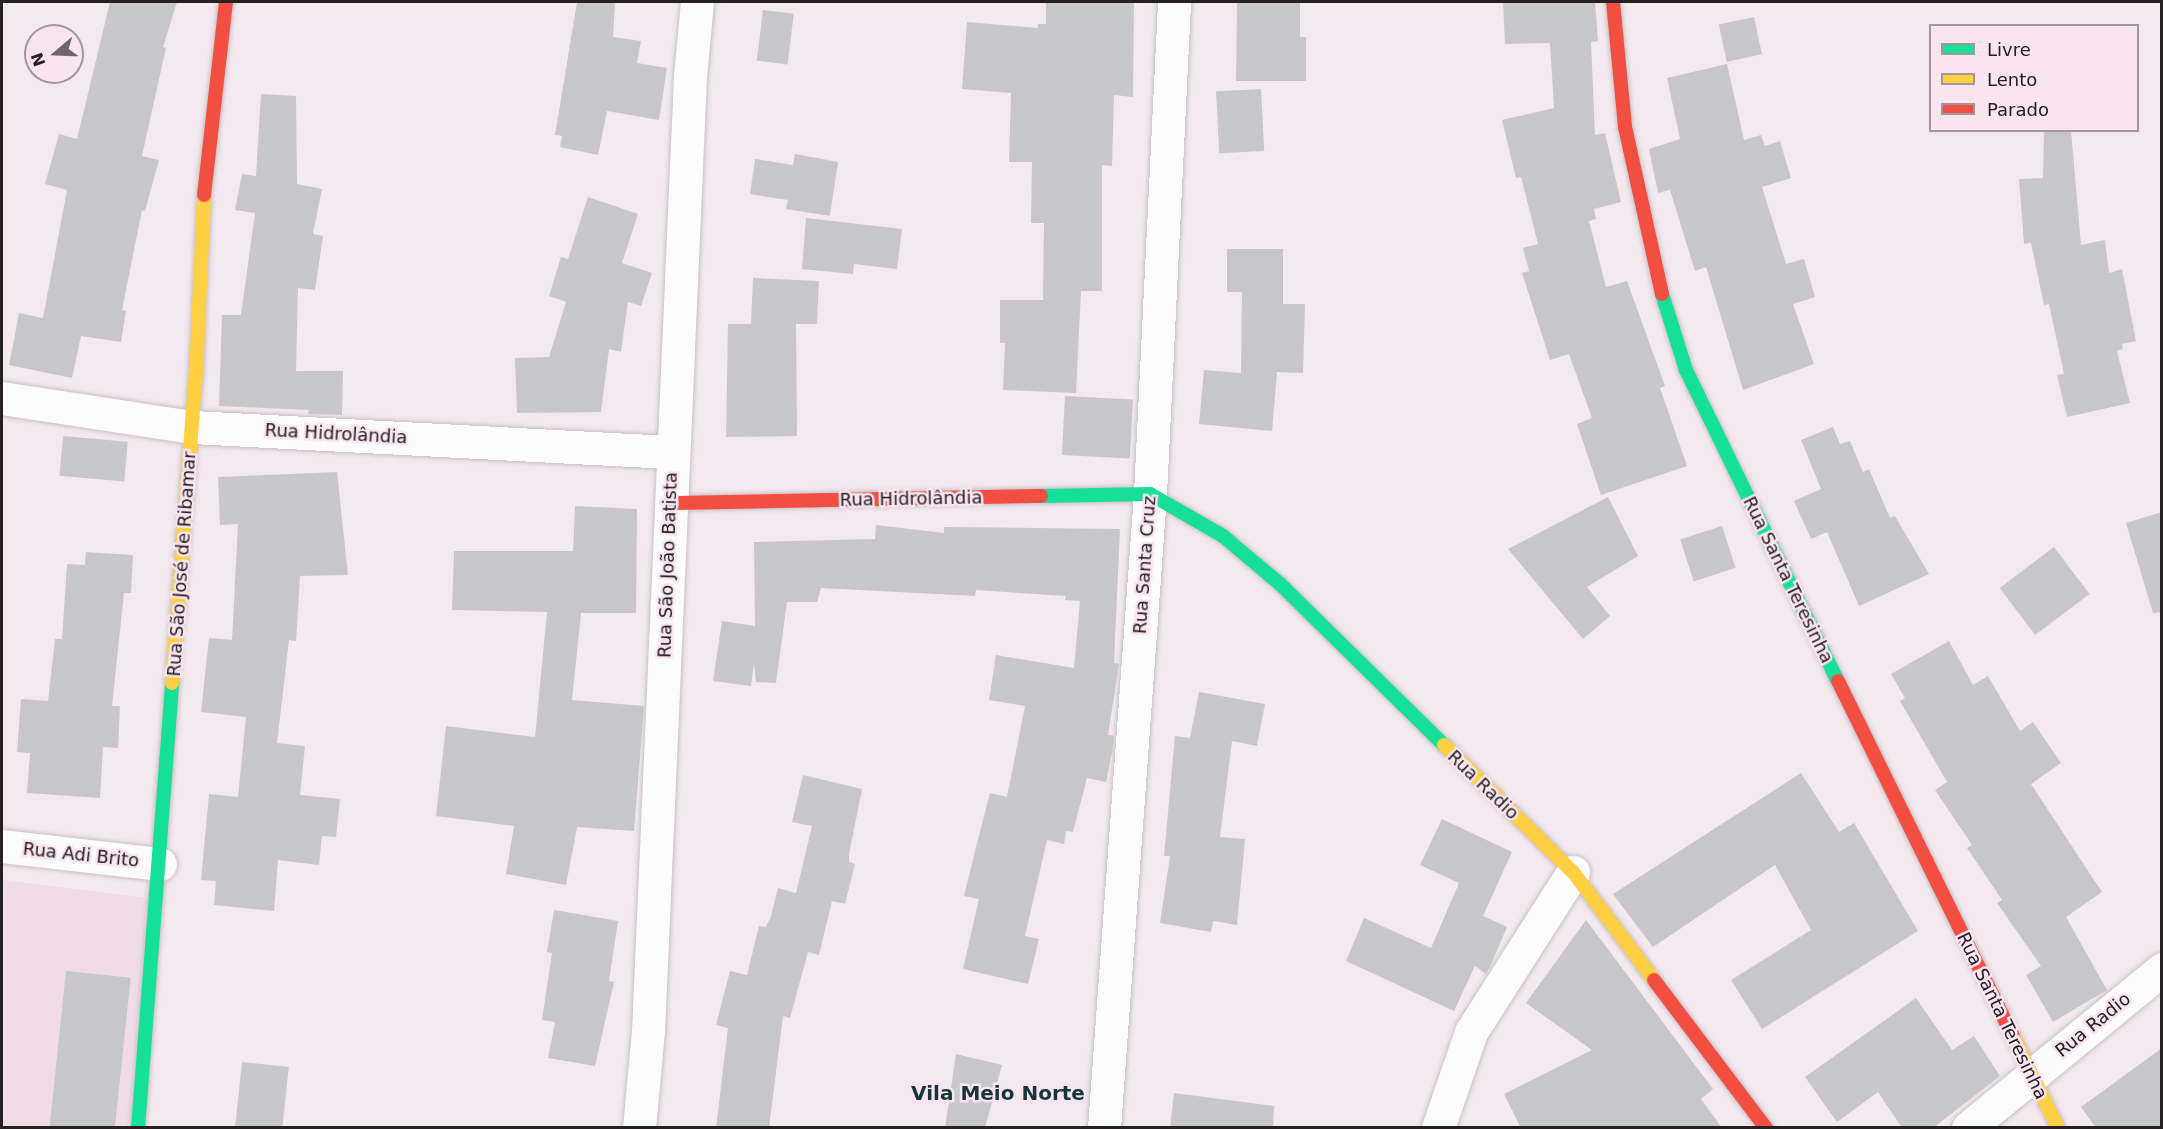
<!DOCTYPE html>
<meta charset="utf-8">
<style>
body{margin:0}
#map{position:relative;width:2163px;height:1129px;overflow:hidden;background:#f4e9ef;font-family:"DejaVu Sans",sans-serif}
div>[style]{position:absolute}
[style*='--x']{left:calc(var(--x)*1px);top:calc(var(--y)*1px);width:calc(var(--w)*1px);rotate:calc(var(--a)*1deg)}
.built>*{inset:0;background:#efdce7}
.building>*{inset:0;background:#c7c7ca;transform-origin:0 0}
.roads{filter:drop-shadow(0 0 2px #c9c1c5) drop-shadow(0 0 2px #c9c1c5)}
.street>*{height:33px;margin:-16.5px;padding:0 16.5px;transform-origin:16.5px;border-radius:16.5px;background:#fdfcfd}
.fast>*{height:14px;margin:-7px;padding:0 7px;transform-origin:7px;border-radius:7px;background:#16e098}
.slow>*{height:14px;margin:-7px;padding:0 7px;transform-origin:7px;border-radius:7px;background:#ffcf43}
.jam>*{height:14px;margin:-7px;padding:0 7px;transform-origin:7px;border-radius:7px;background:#f24e42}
span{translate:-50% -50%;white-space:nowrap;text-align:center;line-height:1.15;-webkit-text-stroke:5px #f8e5f0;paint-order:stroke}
.street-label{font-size:18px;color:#262023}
.neighbourhood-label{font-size:20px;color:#15373c;font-weight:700}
.frame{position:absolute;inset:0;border:3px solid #262023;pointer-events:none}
.legend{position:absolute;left:1929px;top:24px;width:210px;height:108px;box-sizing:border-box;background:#f8e5f0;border:2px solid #a4969e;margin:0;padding:8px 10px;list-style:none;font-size:18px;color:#262023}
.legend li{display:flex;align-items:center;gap:12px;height:30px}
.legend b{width:30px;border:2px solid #a4969e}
.north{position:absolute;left:24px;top:24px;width:60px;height:60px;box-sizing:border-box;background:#f8e5f0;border:2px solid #a4969e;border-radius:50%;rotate:251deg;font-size:16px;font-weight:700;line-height:24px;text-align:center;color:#262023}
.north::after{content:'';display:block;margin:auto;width:21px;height:27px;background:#6e666a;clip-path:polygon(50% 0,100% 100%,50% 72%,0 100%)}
</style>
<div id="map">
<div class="built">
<i style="clip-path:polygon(2px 880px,158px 899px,132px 1127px,2px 1128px)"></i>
</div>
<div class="building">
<i style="clip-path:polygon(110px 2px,177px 2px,163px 47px,166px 48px,142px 156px,159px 160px,145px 211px,142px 210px,122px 310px,126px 311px,121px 342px,81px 336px,72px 378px,9px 365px,19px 313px,43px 318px,67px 190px,45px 184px,59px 134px,77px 139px)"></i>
<i style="clip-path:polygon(577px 2px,615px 2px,613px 37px,641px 41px,637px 63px,667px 68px,659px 120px,607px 111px,598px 155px,560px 147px,562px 136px,555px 135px)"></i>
<i style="clip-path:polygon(1046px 2px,1134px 2px,1133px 97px,1114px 95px,1112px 166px,1102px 165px,1102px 291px,1081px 291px,1076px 393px,1003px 390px,1005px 343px,1000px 343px,1000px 300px,1043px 300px,1044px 223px,1031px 223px,1032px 162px,1009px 162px,1011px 93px,962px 89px,967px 22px,1038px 28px,1038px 24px,1046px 24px)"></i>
<i style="clip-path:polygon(1237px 2px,1300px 2px,1300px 37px,1306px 37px,1306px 81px,1236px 81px)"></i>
<i style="clip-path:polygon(1503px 2px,1595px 2px,1598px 41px,1591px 42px,1595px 135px,1605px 133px,1621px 202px,1594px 209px,1596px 219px,1589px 221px,1606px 287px,1627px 281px,1665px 386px,1660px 388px,1687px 466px,1601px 495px,1577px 424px,1592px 418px,1569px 354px,1550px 360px,1522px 273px,1529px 271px,1523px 248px,1538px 244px,1521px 177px,1516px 178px,1502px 120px,1554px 108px,1550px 43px,1505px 44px)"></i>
<i style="left:763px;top:10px;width:31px;height:51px;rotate:7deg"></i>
<i style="left:1754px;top:17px;width:38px;height:36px;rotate:78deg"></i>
<i style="clip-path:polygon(1727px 64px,1744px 140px,1761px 135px,1765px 146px,1780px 141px,1791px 178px,1762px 187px,1786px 264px,1804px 259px,1815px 297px,1793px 304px,1814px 364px,1743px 390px,1706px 267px,1695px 271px,1670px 190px,1658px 193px,1649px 149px,1680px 139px,1667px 78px)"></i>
<i style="left:1261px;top:89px;width:62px;height:45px;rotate:87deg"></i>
<i style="clip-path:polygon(261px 94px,296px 96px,297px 184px,322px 189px,313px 234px,323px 236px,315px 290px,298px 288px,296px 371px,343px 371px,342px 415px,308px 414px,309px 410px,219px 406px,222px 315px,241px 315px,255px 213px,235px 210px,242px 174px,256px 176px)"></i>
<i style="clip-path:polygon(2044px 130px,2071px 130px,2081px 245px,2105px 240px,2109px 273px,2122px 269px,2136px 341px,2122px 344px,2123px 349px,2117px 351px,2130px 403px,2067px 417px,2057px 375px,2064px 374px,2049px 304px,2044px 305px,2031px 243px,2024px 244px,2019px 179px,2043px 178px)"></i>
<i style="clip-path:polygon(795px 154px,838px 162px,830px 216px,786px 209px,788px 200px,750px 194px,755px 159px,793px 165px)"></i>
<i style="clip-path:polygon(588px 197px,638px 214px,622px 263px,652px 273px,641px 306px,628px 302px,621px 352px,609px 349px,601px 412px,517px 413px,515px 358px,549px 357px,566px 302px,549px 296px,561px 257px,568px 259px)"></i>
<i style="clip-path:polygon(806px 218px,902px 229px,897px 269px,854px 264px,853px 274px,802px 269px)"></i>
<i style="clip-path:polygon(1227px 249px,1283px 249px,1283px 304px,1305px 304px,1303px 373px,1277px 372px,1272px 431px,1199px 424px,1204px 370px,1241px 373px,1242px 292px,1227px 292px)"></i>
<i style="clip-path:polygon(753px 278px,819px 281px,817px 324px,796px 324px,797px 436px,726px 437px,728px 324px,751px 324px)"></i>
<i style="left:1065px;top:396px;width:68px;height:59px;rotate:3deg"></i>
<i style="clip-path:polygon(1833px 427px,1840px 444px,1850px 441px,1863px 472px,1869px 469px,1890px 518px,1895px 516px,1929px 574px,1859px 606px,1827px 532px,1811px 539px,1794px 501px,1821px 489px,1801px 440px)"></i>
<i style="left:63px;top:436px;width:65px;height:40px;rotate:5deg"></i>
<i style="clip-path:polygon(337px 472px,348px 575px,300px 576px,296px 641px,289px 640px,277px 743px,305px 746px,300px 795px,340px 799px,336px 837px,322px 836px,319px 865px,278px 860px,274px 911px,214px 905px,216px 881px,201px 880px,209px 794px,238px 797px,246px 717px,201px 712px,209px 638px,232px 640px,238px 524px,220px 525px,218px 477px)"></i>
<i style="clip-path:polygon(1608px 497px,1638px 556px,1587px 587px,1610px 616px,1583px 639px,1508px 549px)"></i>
<i style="clip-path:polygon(575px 506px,637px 509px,636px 613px,581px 613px,572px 700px,644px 706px,634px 831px,577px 827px,566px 885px,506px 874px,514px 826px,436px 816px,446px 726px,535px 737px,547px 612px,452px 610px,454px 551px,573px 551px)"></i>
<i style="clip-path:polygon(2162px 512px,2162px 612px,2153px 613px,2126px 523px)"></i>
<i style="clip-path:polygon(876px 525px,944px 533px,944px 527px,1120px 529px,1114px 663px,1119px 664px,1108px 735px,1114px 736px,1113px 748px,1106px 782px,1087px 778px,1073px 832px,1066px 831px,1064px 844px,1047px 840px,1025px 936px,1039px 939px,1028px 984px,963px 969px,979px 899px,964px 896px,976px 847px,990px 793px,1007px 797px,1025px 706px,989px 700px,996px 655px,1074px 668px,1080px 601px,1065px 600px,1066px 596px,976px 590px,975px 596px,821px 588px,817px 602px,787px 602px,776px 683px,756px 682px,754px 663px,751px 686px,713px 681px,722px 621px,755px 626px,754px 542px,875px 539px)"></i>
<i style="left:1722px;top:526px;width:44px;height:44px;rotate:72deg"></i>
<i style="left:2054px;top:547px;width:59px;height:68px;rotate:53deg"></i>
<i style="clip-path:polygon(86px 552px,133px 555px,131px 593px,124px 593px,112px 706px,120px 706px,118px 748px,103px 747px,100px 798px,27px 793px,30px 753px,17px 752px,21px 699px,48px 701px,55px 639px,62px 639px,67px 564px,85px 565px)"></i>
<i style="clip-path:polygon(1949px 641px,1973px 685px,1988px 676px,2020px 731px,2033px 722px,2061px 763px,2031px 784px,2102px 892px,2066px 917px,2107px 990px,2053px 1022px,2026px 975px,2041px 966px,1997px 903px,2002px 900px,1967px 848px,1972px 845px,1935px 790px,1947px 782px,1900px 701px,1905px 698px,1891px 674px)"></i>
<i style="clip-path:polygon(1199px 692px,1265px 704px,1257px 746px,1232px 741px,1220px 837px,1245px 839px,1237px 925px,1213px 921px,1211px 932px,1160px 923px,1170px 856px,1164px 856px,1175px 736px,1190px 738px)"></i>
<i style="clip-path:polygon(1801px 773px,1839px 832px,1854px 823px,1918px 931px,1762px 1029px,1731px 980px,1811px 930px,1775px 865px,1653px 947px,1613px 894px)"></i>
<i style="clip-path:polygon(803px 775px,862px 789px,849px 854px,849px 862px,855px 864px,845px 904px,832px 901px,819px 955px,808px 952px,790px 1018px,783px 1016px,769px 1128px,716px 1128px,728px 1028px,716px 1025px,730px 971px,747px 975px,759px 926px,766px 927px,771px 916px,778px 888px,796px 893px,812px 826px,792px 822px)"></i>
<i style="clip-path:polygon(1442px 819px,1512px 852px,1483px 916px,1507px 927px,1490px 967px,1486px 974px,1475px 966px,1454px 1011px,1346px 961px,1364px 918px,1431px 948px,1459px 883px,1420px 865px)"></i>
<i style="clip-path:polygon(554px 910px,618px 921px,609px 981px,614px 982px,595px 1066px,548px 1058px,555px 1022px,542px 1020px,552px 953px,547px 952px)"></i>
<i style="clip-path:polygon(1586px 920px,1713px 1089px,1701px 1099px,1722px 1128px,1521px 1128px,1504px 1094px,1592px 1050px,1526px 1003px)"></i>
<i style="left:66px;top:971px;width:65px;height:158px;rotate:6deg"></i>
<i style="clip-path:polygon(1916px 998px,1952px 1050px,1974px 1036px,2000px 1076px,1933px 1128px,1902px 1128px,1878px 1092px,1837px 1122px,1805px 1077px)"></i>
<i style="clip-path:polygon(2162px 1048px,2162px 1128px,2096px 1128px,2081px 1107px)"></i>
<i style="clip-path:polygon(956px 1054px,1002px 1065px,985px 1128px,945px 1128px)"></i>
<i style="left:242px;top:1062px;width:47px;height:66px;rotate:6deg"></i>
<i style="clip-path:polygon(1174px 1093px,1274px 1106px,1273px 1128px,1170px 1128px)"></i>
</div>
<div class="roads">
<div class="street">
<i style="--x:2;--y:398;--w:192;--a:8.7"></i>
<i style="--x:192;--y:427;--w:482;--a:3"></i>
<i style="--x:2;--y:846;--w:159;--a:6.5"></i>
<i style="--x:639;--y:1128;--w:97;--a:-84.7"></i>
<i style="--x:648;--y:1031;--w:956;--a:-87.48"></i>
<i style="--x:690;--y:76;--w:74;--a:-84.6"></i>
<i style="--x:1104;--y:1128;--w:636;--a:-85.85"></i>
<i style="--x:1150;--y:494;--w:493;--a:-87.2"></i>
<i style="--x:1438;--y:1128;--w:102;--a:-71"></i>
<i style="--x:1471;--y:1032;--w:190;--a:-57.5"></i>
<i style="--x:1968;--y:1128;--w:251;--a:-39.3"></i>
</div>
<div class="fast">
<i style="--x:1662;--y:294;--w:80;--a:72.5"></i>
<i style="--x:1686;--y:370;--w:346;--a:64"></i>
<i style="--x:1041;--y:496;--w:109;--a:-1.1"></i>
<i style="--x:1150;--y:494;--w:84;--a:29.9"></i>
<i style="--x:1223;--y:536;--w:75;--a:40.1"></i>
<i style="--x:1280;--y:584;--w:230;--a:44.5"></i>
<i style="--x:138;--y:1128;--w:446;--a:-85.6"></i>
</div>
<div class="slow">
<i style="--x:172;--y:683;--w:310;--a:-85.6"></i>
<i style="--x:196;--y:374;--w:179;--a:-87.4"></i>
<i style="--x:1444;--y:745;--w:181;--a:44.6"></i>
<i style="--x:1573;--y:872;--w:135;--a:53.1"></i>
<i style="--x:2013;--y:1036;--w:102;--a:63.9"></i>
</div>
<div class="jam">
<i style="--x:1613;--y:2;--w:126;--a:84.5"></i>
<i style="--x:1625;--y:127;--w:171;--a:77.5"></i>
<i style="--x:204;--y:195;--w:194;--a:-83.5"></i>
<i style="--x:671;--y:503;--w:370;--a:-1.1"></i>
<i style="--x:1838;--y:681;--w:396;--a:63.8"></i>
<i style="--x:1654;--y:980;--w:186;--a:52.9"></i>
</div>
</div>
<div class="street-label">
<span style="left:336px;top:434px;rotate:3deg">Rua Hidrolândia</span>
<span style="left:911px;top:499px;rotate:-1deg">Rua Hidrolândia</span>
<span style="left:182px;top:564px;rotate:-86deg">Rua São José de Ribamar</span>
<span style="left:668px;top:565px;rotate:-88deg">Rua São João Batista</span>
<span style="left:1145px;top:565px;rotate:-86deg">Rua Santa Cruz</span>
<span style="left:1788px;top:580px;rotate:64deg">Rua Santa Teresinha</span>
<span style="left:1483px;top:785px;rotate:44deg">Rua Radio</span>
<span style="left:81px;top:855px;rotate:6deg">Rua Adi Brito</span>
<span style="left:2002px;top:1016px;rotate:64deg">Rua Santa Teresinha</span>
<span style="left:2093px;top:1025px;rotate:-39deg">Rua Radio</span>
</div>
<div class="neighbourhood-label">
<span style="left:998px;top:1093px">Vila Meio Norte</span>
</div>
<div class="frame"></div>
<ul class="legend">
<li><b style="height:8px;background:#16e098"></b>Livre</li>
<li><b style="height:8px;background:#ffcf43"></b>Lento</li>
<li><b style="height:8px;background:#f24e42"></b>Parado</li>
</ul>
<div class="north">N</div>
</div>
